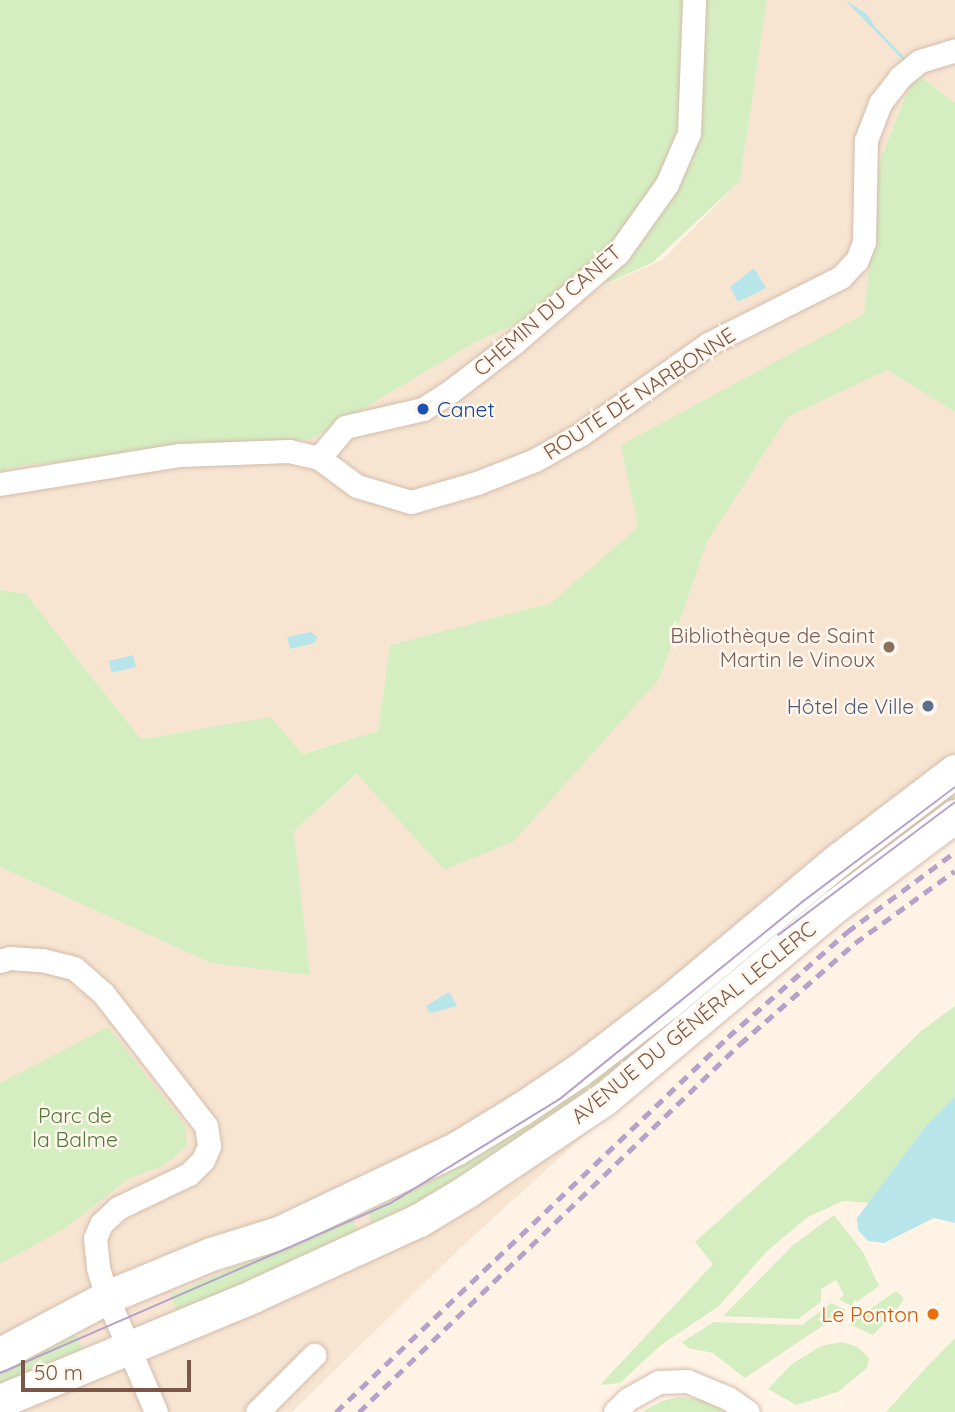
<!DOCTYPE html>
<meta charset="utf-8">
<style>
body{margin:0}
#map{position:relative;width:955px;height:1412px;overflow:hidden;background:#fef3e5;font-family:Quicksand,sans-serif}
div>[style]{position:absolute}
[style*='--x']{left:calc(var(--x)*1px);top:calc(var(--y)*1px);width:calc(var(--w)*1px);rotate:calc(var(--a)*1deg)}
.residential>*{inset:0;background:#f7e5d2}
.green>*{inset:0;background:#d5eec1;transform-origin:0 0}
.water>*{inset:0;background:#b7e5ea;transform-origin:0 0}
.roads{filter:drop-shadow(0 0 2px #d4bcac) drop-shadow(0 0 2px #d4bcac)}
.minor>*{height:23px;margin:-11.5px;padding:0 11.5px;transform-origin:11.5px;border-radius:11.5px;background:#fff}
.secondary>*{height:33px;margin:-16.5px;padding:0 16.5px;transform-origin:16.5px;border-radius:16.5px;background:#fff}
.tram>*{height:2px;margin:-1px;padding:0 1px;transform-origin:1px;border-radius:1px;background:#b5a1ca}
.rail>*{height:5px;margin-top:-2.5px;transform-origin:0;background:repeating-linear-gradient(90deg,#b5a1ca 0 10px,transparent 0 17px)}
.dots>*{width:19px;height:19px;translate:-50% -50%;box-sizing:border-box;border:4px solid #fff7ed;border-radius:50%}
span{translate:-50% -50%;white-space:nowrap;text-align:center;line-height:1.15;-webkit-text-stroke:5px #fff7ed;paint-order:stroke}
.street-label{font-size:21px;color:#7a5747}
.transit-label{font-size:21px;color:#164399}
.left{translate:0 -50%;text-align:left}
.education-label{font-size:21px;color:#785e54}
.right{translate:-100% -50%;text-align:right}
.service-label{font-size:21px;color:#4e5e75}
.park-label{font-size:21px;color:#517b3b}
.food-label{font-size:21px;color:#c56008}
.scale{position:absolute;left:21px;top:1360px;width:170px;height:32px;box-sizing:border-box;border:4px solid #7a5747;border-top:0;padding-left:9px;font-size:21px;line-height:24px;white-space:nowrap;color:#7a5747;-webkit-text-stroke:5px #fff7ed;paint-order:stroke}
</style>
<div id="map">
<div class="residential">
<i style="clip-path:polygon(767px 0,955px 0,955px 103px,915px 72px,880px 160px,864px 314px,796px 353px,639px 526px,552px 603px,390px 645px,378px 731px,301px 754px,271px 717px,141px 739px,26px 594px,0 590px,0 471px,26px 465px,312px 439px,474px 343px,662px 260px,740px 181px)"></i>
<i style="clip-path:polygon(887px 370px,955px 412px,955px 830px,695px 1034px,456px 1252px,292px 1412px,0 1412px,0 867px,211px 963px,294px 831px,358px 774px,444px 870px,660px 678px,707px 542px,788px 417px)"></i>
</div>
<div class="green">
<i style="clip-path:polygon(0 0,767px 0,740px 181px,652px 263px,474px 343px,312px 439px,26px 465px,0 471px)"></i>
<i style="clip-path:polygon(915px 72px,955px 103px,955px 412px,887px 370px,788px 417px,707px 542px,660px 678px,514px 841px,444px 870px,357px 774px,294px 831px,310px 975px,211px 963px,0 867px,0 590px,26px 594px,141px 739px,271px 717px,302px 754px,378px 731px,390px 645px,551px 603px,638px 527px,621px 445px,864px 314px,880px 160px)"></i>
<i style="clip-path:polygon(955px 782px,955px 810px,598px 1096px,438px 1201px,372px 1226px,367px 1209px)"></i>
<i style="clip-path:polygon(955px 1006px,955px 1096px,926px 1126px,870px 1203px,843px 1201px,808px 1217px,767px 1251px,719px 1306px,661px 1345px,620px 1383px,600px 1385px,713px 1264px,695px 1242px,822px 1128px,921px 1031px)"></i>
<i style="clip-path:polygon(108px 1027px,185px 1125px,187px 1146px,163px 1166px,128px 1179px,64px 1229px,0 1264px,0 1083px)"></i>
<i style="left:351px;top:1215px;width:27px;height:198px;rotate:66deg"></i>
<i style="clip-path:polygon(834px 1215px,863px 1252px,879px 1286px,851px 1306px,839px 1299px,844px 1295px,836px 1280px,821px 1289px,821px 1302px,798px 1319px,723px 1316px,793px 1245px)"></i>
<i style="clip-path:polygon(896px 1291px,904px 1298px,897px 1310px,873px 1335px,849px 1324px)"></i>
<i style="clip-path:polygon(831px 1303px,846px 1310px,745px 1378px,713px 1353px,688px 1348px,682px 1342px,714px 1322px,802px 1325px)"></i>
<i style="clip-path:polygon(70px 1319px,83px 1351px,0 1394px,0 1359px)"></i>
<i style="clip-path:polygon(955px 1338px,955px 1412px,886px 1412px,921px 1373px)"></i>
<i style="clip-path:polygon(842px 1342px,858px 1347px,869px 1358px,867px 1368px,838px 1392px,796px 1405px,768px 1389px,792px 1364px,821px 1346px)"></i>
<i style="clip-path:polygon(680px 1397px,701px 1399px,726px 1412px,642px 1412px,662px 1401px)"></i>
</div>
<div class="water">
<i style="clip-path:polygon(845px 0,866px 13px,876px 28px,907px 60px,905px 62px)"></i>
<i style="clip-path:polygon(754px 268px,766px 288px,738px 302px,730px 287px)"></i>
<i style="clip-path:polygon(311px 632px,317px 637px,315px 643px,290px 649px,287px 637px)"></i>
<i style="left:133px;top:655px;width:12px;height:25px;rotate:76deg"></i>
<i style="clip-path:polygon(449px 992px,457px 1006px,430px 1013px,426px 1006px)"></i>
<i style="clip-path:polygon(955px 1096px,955px 1223px,934px 1218px,884px 1243px,868px 1241px,858px 1230px,857px 1218px,926px 1126px)"></i>
</div>
<div class="roads">
<div class="minor">
<i style="--x:319;--y:458;--w:40;--a:-50"></i>
<i style="--x:345;--y:427;--w:80;--a:-13"></i>
<i style="--x:423;--y:409;--w:33;--a:-33"></i>
<i style="--x:451;--y:391;--w:81;--a:-37.4"></i>
<i style="--x:515;--y:342;--w:136;--a:-40.8"></i>
<i style="--x:618;--y:253;--w:85;--a:-54.6"></i>
<i style="--x:667;--y:184;--w:56;--a:-66.7"></i>
<i style="--x:689;--y:133;--w:133;--a:-87.8"></i>
<i style="--x:0;--y:484;--w:182;--a:-9.2"></i>
<i style="--x:180;--y:455;--w:109;--a:-2.1"></i>
<i style="--x:289;--y:451;--w:31;--a:13"></i>
<i style="--x:319;--y:458;--w:47;--a:36.4"></i>
<i style="--x:357;--y:486;--w:56;--a:16.5"></i>
<i style="--x:411;--y:502;--w:69;--a:-16.1"></i>
<i style="--x:477;--y:483;--w:62;--a:-21.6"></i>
<i style="--x:535;--y:460;--w:53;--a:-29.5"></i>
<i style="--x:581;--y:434;--w:156;--a:-35.3"></i>
<i style="--x:708;--y:344;--w:149;--a:-26.7"></i>
<i style="--x:841;--y:277;--w:23;--a:-47"></i>
<i style="--x:857;--y:260;--w:19;--a:-69"></i>
<i style="--x:864;--y:242;--w:102;--a:-88.9"></i>
<i style="--x:866;--y:140;--w:40;--a:-69"></i>
<i style="--x:880;--y:103;--w:33;--a:-52"></i>
<i style="--x:900;--y:77;--w:26;--a:-39"></i>
<i style="--x:920;--y:61;--w:37;--a:-17"></i>
<i style="--x:0;--y:961;--w:10;--a:-17"></i>
<i style="--x:10;--y:958;--w:32;--a:4"></i>
<i style="--x:42;--y:960;--w:33;--a:14"></i>
<i style="--x:74;--y:968;--w:38;--a:41"></i>
<i style="--x:103;--y:993;--w:168;--a:52.2"></i>
<i style="--x:206;--y:1126;--w:20;--a:81"></i>
<i style="--x:209;--y:1146;--w:15;--a:113"></i>
<i style="--x:203;--y:1160;--w:20;--a:135"></i>
<i style="--x:189;--y:1174;--w:79;--a:154.4"></i>
<i style="--x:118;--y:1208;--w:23;--a:137"></i>
<i style="--x:101;--y:1224;--w:15;--a:113"></i>
<i style="--x:95;--y:1238;--w:30;--a:84"></i>
<i style="--x:98;--y:1268;--w:30;--a:73"></i>
<i style="--x:107;--y:1297;--w:125;--a:66.9"></i>
<i style="--x:257;--y:1412;--w:81;--a:-45"></i>
<i style="--x:615;--y:1412;--w:18;--a:-45"></i>
<i style="--x:628;--y:1399;--w:35;--a:-29"></i>
<i style="--x:659;--y:1382;--w:28;--a:-2"></i>
<i style="--x:687;--y:1381;--w:44;--a:22.5"></i>
<i style="--x:728;--y:1398;--w:24;--a:35"></i>
</div>
<div class="secondary">
<i style="--x:0;--y:1354;--w:121;--a:-28"></i>
<i style="--x:107;--y:1297;--w:113;--a:-22.5"></i>
<i style="--x:211;--y:1254;--w:73;--a:-17.4"></i>
<i style="--x:281;--y:1232;--w:195;--a:-25.5"></i>
<i style="--x:457;--y:1148;--w:75;--a:-31.4"></i>
<i style="--x:521;--y:1109;--w:70;--a:-33.9"></i>
<i style="--x:579;--y:1070;--w:112;--a:-37.4"></i>
<i style="--x:668;--y:1002;--w:222;--a:-39.9"></i>
<i style="--x:838;--y:860;--w:147;--a:-37.3"></i>
<i style="--x:0;--y:1401;--w:274;--a:-22.5"></i>
<i style="--x:253;--y:1296;--w:183;--a:-24.6"></i>
<i style="--x:419;--y:1220;--w:56;--a:-31.1"></i>
<i style="--x:467;--y:1191;--w:165;--a:-33.9"></i>
<i style="--x:604;--y:1099;--w:301;--a:-39.9"></i>
<i style="--x:835;--y:906;--w:150;--a:-36.9"></i>
</div>
</div>
<div class="tram">
<i style="--x:778;--y:935;--w:221;--a:-36.9"></i>
<i style="--x:0;--y:1373;--w:424;--a:-23.5"></i>
<i style="--x:389;--y:1204;--w:202;--a:-31.6"></i>
<i style="--x:561;--y:1098;--w:311;--a:-39.1"></i>
<i style="--x:802;--y:902;--w:191;--a:-36.9"></i>
</div>
<div class="rail">
<i style="--x:336;--y:1412;--w:542;--a:-43.73"></i>
<i style="--x:728;--y:1037;--w:159;--a:-41.4"></i>
<i style="--x:847;--y:932;--w:134;--a:-36.5"></i>
<i style="--x:359;--y:1412;--w:530;--a:-44.01"></i>
<i style="--x:740;--y:1044;--w:153;--a:-41.3"></i>
<i style="--x:855;--y:943;--w:123;--a:-35.8"></i>
</div>
<div class="dots">
<i style="left:423px;top:409px;background:#1a4fb4"></i>
<i style="left:889px;top:647px;background:#8d6e63"></i>
<i style="left:928px;top:706px;background:#5c6f8a"></i>
<i style="left:933px;top:1314px;background:#e8710a"></i>
</div>
<div class="street-label">
<span style="left:547px;top:310px;rotate:-41deg">CHEMIN DU CANET</span>
<span style="left:639px;top:393px;rotate:-33deg">ROUTE DE NARBONNE</span>
<span style="left:693px;top:1022px;rotate:-39deg">AVENUE DU GÉNÉRAL LECLERC</span>
</div>
<div class="transit-label">
<span class="left" style="left:437px;top:409px">Canet</span>
</div>
<div class="education-label">
<span class="right" style="left:875px;top:647px">Bibliothèque de Saint<br>Martin le Vinoux</span>
</div>
<div class="service-label">
<span class="right" style="left:914px;top:706px">Hôtel de Ville</span>
</div>
<div class="park-label">
<span style="left:75px;top:1127px">Parc de<br>la Balme</span>
</div>
<div class="food-label">
<span class="right" style="left:919px;top:1314px">Le Ponton</span>
</div>
<div class="scale">50 m</div>
</div>
